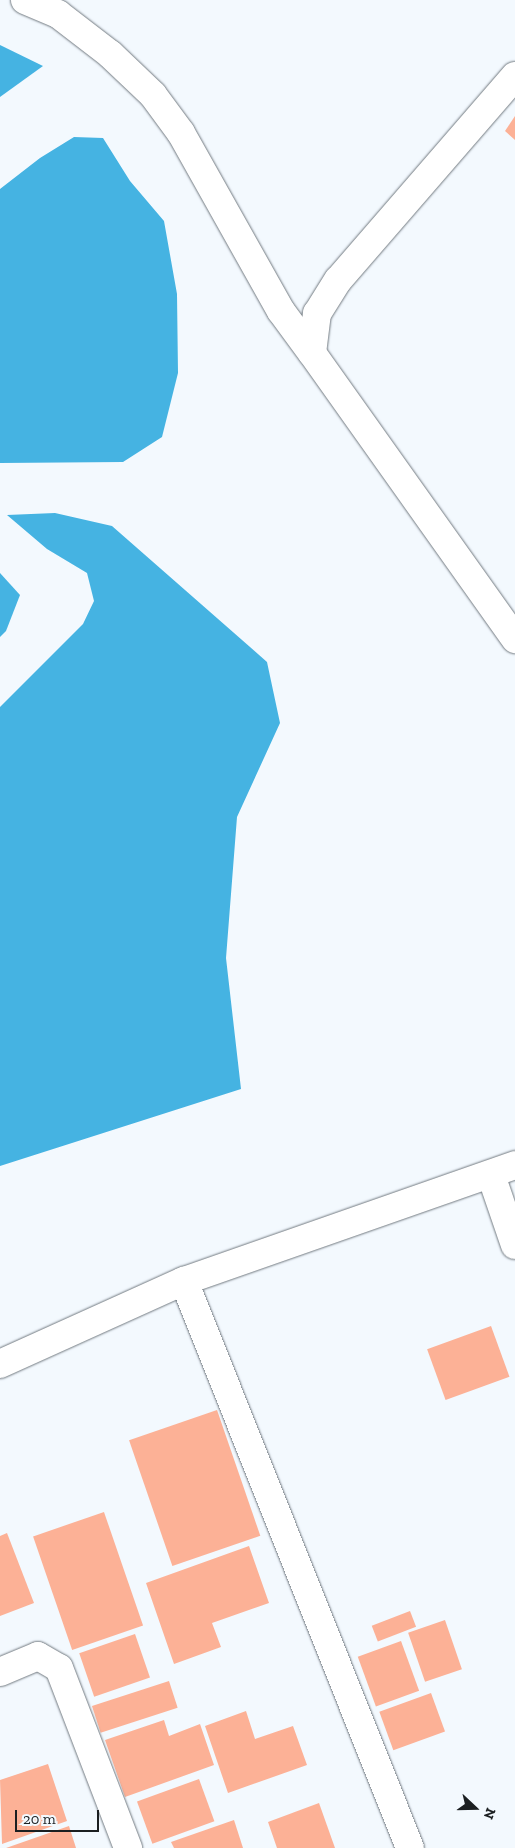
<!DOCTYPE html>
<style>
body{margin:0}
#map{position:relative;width:515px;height:1848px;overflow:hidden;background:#f3f9fe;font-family:"Zilla Slab",serif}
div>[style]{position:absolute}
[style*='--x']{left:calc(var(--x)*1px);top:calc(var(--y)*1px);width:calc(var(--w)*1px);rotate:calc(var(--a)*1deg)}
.water>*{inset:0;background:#45b3e2}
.building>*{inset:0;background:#fcb196;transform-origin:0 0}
.roads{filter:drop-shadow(0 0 1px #727a81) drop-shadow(0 0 1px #727a81)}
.street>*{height:28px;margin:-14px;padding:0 14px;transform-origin:14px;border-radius:14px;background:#fff}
span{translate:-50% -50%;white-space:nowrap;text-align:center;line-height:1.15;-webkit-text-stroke:5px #f3f9fe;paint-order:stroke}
.north{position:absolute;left:450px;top:1783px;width:50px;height:50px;-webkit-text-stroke:4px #f3f9fe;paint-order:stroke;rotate:111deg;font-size:14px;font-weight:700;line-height:20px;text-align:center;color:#1b1f21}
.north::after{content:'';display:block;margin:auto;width:18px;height:22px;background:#1b1f21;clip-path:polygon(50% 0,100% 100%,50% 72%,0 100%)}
.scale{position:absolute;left:15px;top:1810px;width:84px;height:22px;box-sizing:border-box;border:2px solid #1b1f21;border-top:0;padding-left:6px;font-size:15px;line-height:18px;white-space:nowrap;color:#1b1f21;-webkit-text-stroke:4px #f3f9fe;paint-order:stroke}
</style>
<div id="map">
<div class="water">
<i style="clip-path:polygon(0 45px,43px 66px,0 97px)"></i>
<i style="clip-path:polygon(74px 137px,103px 138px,130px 181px,164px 221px,177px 294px,178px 373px,162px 437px,123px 462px,0 463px,0 189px,40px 158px)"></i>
<i style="clip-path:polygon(55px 513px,112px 526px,267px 662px,280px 723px,237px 817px,226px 958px,241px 1089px,0 1166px,0 707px,83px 624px,94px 601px,87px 573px,47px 549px,7px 515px)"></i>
<i style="clip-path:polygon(0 573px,20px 595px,6px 631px,0 637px)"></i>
</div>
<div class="building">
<i style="clip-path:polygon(515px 116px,515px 140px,505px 131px)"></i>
<i style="left:491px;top:1326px;width:54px;height:68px;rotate:70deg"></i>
<i style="left:217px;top:1410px;width:133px;height:93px;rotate:71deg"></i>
<i style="left:104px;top:1512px;width:120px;height:75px;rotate:71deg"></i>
<i style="clip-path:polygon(7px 1533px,34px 1603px,0 1616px,0 1536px)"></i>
<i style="clip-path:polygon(249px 1546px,269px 1603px,212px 1623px,221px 1647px,174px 1664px,146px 1583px)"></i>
<i style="left:410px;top:1611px;width:17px;height:41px;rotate:69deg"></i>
<i style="left:445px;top:1620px;width:52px;height:39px;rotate:71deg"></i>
<i style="left:135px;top:1634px;width:46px;height:59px;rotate:71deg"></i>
<i style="left:401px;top:1641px;width:53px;height:46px;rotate:70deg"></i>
<i style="left:169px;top:1681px;width:28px;height:81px;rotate:72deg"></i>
<i style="left:431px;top:1693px;width:41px;height:55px;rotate:70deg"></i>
<i style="clip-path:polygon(246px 1711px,255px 1739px,293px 1726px,307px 1765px,228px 1793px,205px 1726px)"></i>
<i style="clip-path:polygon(164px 1720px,169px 1736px,200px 1724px,214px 1765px,125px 1797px,105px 1740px)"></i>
<i style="clip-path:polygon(48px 1764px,67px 1821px,2px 1844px,0 1780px)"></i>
<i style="left:199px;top:1779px;width:45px;height:66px;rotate:70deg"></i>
<i style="clip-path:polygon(319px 1803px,335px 1848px,277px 1848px,268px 1822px)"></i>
<i style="clip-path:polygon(234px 1820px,243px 1848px,174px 1848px,171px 1842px)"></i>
<i style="clip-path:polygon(69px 1826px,76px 1848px,6px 1848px)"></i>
</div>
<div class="roads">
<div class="street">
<i style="--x:25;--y:0;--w:36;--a:23"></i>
<i style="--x:58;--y:14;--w:66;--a:37.6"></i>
<i style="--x:110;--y:54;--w:59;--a:43.6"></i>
<i style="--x:153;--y:95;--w:47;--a:53.6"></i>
<i style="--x:181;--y:133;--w:204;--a:60.7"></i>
<i style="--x:281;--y:311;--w:52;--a:53.6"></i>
<i style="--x:515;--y:76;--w:270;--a:130.9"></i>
<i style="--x:338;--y:280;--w:39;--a:122"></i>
<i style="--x:317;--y:313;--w:40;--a:97.1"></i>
<i style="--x:312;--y:353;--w:351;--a:54.6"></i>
<i style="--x:491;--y:1175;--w:74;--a:71.1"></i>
<i style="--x:184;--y:1281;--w:610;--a:68.27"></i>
<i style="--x:0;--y:1364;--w:202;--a:-24.3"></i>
<i style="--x:184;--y:1281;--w:351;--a:-19.3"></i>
<i style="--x:0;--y:1672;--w:41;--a:-22.8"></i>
<i style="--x:38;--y:1656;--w:24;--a:30"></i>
<i style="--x:59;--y:1668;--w:193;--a:69"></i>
</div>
</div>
<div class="north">N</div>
<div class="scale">20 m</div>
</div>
